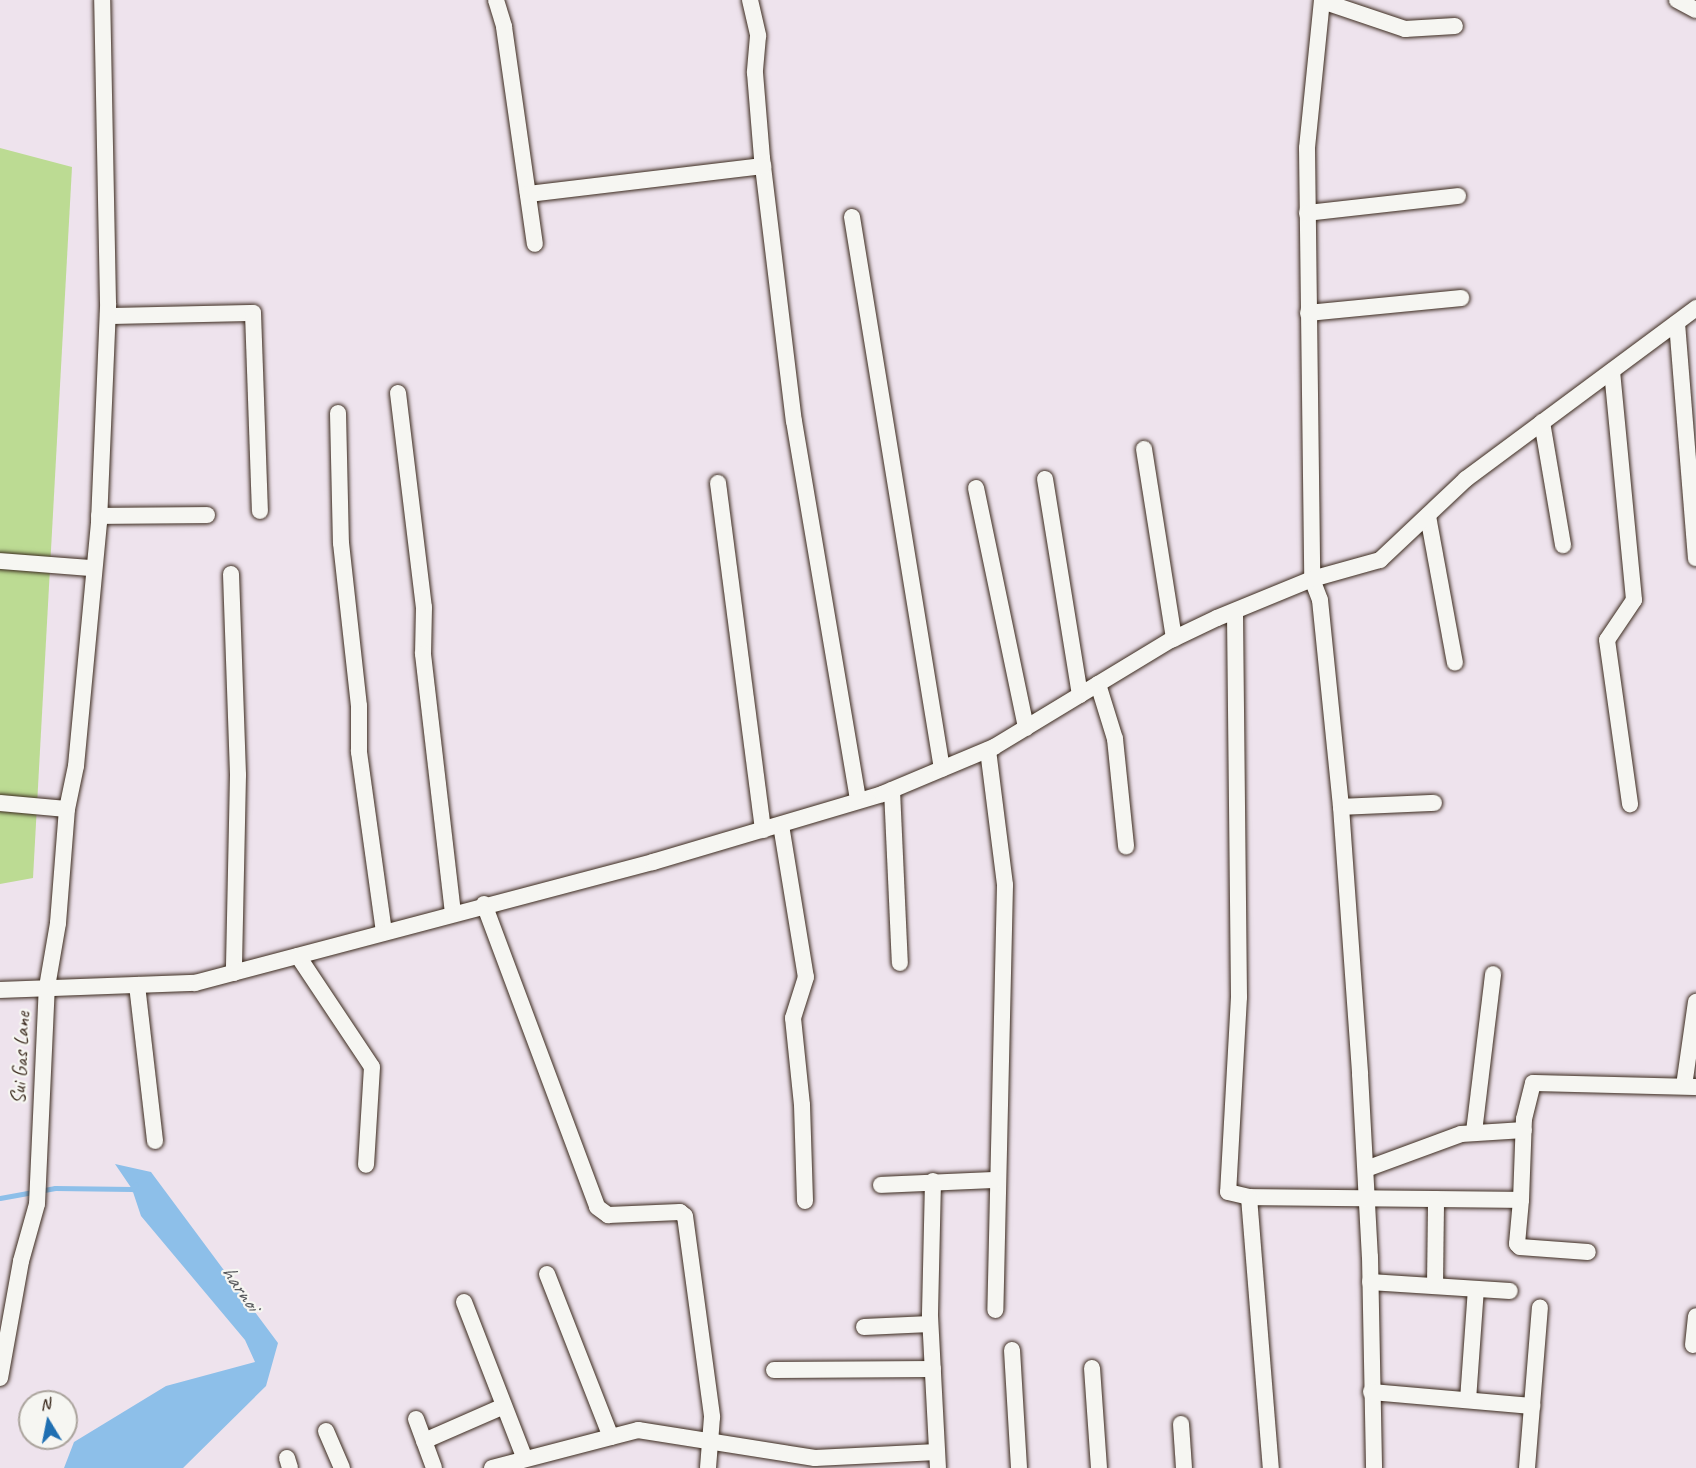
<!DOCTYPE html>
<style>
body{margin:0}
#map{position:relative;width:1696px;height:1468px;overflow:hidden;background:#eee3ed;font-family:Caveat,sans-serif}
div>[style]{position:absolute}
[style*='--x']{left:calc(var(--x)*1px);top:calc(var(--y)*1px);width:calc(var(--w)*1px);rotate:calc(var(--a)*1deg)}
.green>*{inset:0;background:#bcdb93}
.water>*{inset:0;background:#8dbfe9}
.stream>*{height:5px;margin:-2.5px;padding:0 2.5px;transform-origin:2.5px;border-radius:2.5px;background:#8dbfe9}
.roads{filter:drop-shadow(0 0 2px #3b2a1e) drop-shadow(0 0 2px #3b2a1e)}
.minor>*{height:16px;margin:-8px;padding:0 8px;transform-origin:8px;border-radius:8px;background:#f6f6f2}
span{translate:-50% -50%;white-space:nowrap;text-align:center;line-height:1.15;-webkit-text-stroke:4.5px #f6f6f2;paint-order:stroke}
.street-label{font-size:21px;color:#3b2a1e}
.water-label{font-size:22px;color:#54575b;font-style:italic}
.north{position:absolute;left:18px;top:1390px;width:60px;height:60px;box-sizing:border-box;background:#f6f6f2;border:2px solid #aba49d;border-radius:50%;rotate:350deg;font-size:16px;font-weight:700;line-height:24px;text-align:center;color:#3b2a1e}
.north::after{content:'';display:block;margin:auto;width:21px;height:27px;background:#1f6fb2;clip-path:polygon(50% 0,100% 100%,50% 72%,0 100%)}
</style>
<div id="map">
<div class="green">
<i style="clip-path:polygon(0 148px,72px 167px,33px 878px,0 884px)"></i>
</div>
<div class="water">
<i style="clip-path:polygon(115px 1164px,151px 1172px,278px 1343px,266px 1386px,183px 1468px,64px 1468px,74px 1442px,166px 1386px,255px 1362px,245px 1340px,141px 1216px,132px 1189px)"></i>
</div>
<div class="stream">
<i style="--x:0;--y:1198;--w:56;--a:-10.3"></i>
<i style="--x:55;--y:1188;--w:77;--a:0.7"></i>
<i style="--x:132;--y:1189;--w:6;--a:-51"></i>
</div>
<div class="roads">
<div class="minor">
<i style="--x:496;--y:0;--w:28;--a:73"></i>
<i style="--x:504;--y:27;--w:219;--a:81.9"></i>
<i style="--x:750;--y:0;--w:37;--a:77"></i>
<i style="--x:758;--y:36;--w:37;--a:95"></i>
<i style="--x:755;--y:73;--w:85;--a:85.3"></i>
<i style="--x:762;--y:158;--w:265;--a:83.1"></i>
<i style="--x:794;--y:421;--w:384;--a:80.4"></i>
<i style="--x:1322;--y:0;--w:149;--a:95.8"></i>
<i style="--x:1307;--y:148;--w:431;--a:89.3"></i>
<i style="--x:1312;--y:579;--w:22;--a:69"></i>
<i style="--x:1320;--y:600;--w:208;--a:84.2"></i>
<i style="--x:1341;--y:807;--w:268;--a:85.9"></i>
<i style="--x:1360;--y:1074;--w:183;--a:86.9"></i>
<i style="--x:1370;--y:1257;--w:211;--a:88.9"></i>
<i style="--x:1677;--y:0;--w:21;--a:28"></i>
<i style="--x:1322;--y:1;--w:88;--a:18.6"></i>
<i style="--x:1405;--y:29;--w:50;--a:-3.4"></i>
<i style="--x:528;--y:194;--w:237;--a:-6.8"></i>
<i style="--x:1307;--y:213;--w:152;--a:-6.4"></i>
<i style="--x:852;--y:217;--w:559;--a:80.74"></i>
<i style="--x:1308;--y:313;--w:154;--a:-5.6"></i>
<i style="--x:108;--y:316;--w:145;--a:-1.2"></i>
<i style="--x:253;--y:313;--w:198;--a:88"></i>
<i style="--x:1677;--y:323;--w:236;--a:85.4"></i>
<i style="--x:1612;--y:371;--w:230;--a:84.5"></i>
<i style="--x:1634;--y:600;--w:48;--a:124"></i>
<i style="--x:1607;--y:640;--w:166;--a:82"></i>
<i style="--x:398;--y:393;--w:216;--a:83.1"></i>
<i style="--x:424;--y:607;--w:47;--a:91.2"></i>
<i style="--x:423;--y:654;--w:261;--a:83.4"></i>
<i style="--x:338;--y:413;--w:130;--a:88.7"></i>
<i style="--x:341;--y:543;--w:164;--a:83.7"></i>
<i style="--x:359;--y:706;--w:46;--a:90"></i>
<i style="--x:359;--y:752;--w:182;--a:82.1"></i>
<i style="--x:1542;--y:422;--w:125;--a:80.3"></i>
<i style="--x:1144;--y:449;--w:192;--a:81"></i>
<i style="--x:1045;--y:479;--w:219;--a:80.8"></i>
<i style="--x:718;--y:483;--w:350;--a:82.6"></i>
<i style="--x:976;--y:488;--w:245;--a:78.2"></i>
<i style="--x:99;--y:516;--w:108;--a:-0.5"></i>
<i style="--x:1428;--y:516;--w:149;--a:79.6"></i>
<i style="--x:0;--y:561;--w:92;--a:4.4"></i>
<i style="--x:231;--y:574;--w:201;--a:88"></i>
<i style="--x:238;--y:775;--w:198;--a:91.2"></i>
<i style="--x:1235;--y:614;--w:383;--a:89.4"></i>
<i style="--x:1239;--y:997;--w:195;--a:93.2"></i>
<i style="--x:1228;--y:1192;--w:22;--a:13"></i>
<i style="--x:1249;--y:1197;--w:272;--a:0.6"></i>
<i style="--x:1521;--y:1200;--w:44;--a:95.2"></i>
<i style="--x:1517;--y:1244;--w:4;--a:45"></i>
<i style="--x:1520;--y:1247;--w:68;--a:4.2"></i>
<i style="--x:1098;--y:684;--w:58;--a:72.8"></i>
<i style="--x:1115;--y:739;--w:108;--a:84.1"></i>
<i style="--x:988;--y:750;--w:136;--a:82.8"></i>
<i style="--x:1005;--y:885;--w:425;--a:91.3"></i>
<i style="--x:892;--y:790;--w:173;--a:87.4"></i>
<i style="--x:0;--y:803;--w:67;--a:5.1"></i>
<i style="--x:1341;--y:807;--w:93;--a:-2.5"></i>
<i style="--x:781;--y:825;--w:154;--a:80.7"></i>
<i style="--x:806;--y:977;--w:43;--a:107.6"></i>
<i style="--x:793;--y:1018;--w:87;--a:84.1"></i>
<i style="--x:802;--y:1105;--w:96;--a:88.2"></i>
<i style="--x:484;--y:904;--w:323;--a:69.5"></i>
<i style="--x:597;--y:1207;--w:14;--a:36"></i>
<i style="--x:608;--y:1215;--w:72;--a:-2.4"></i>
<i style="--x:680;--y:1212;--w:6;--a:39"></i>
<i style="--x:685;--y:1216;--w:203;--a:82.3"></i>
<i style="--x:712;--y:1417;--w:51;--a:94.5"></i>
<i style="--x:298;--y:956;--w:133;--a:56.3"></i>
<i style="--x:372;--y:1067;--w:98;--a:93.5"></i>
<i style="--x:137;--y:985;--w:157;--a:83.4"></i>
<i style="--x:0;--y:990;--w:195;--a:-2.1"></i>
<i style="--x:195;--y:983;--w:474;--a:-14.8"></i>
<i style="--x:653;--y:862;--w:239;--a:-16.5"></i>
<i style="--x:882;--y:794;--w:121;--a:-22.8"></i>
<i style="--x:994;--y:747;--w:207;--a:-31.2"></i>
<i style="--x:1171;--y:640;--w:51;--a:-25.6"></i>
<i style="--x:1217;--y:618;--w:103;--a:-22.3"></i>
<i style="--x:1312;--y:579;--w:71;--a:-15.6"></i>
<i style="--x:1380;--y:560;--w:118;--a:-43.3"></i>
<i style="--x:1466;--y:479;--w:287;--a:-36.6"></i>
<i style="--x:1684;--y:1086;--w:85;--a:-81.9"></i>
<i style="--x:1474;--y:1132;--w:159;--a:-83.1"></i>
<i style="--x:1366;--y:1169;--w:101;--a:-20.2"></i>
<i style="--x:1461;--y:1134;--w:63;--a:-3.6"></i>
<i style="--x:933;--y:1181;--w:135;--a:91.3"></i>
<i style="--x:930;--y:1316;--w:152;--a:87"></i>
<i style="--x:881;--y:1185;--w:116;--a:-2.5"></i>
<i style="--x:1249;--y:1197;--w:272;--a:85.4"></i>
<i style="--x:1521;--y:1200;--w:81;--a:-87.9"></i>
<i style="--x:1524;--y:1119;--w:37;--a:-76"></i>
<i style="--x:1533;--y:1083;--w:163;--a:1.4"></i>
<i style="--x:547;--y:1274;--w:175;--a:68.6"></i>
<i style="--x:1370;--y:1282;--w:140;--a:3.7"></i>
<i style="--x:1435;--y:1286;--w:87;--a:-89.3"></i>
<i style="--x:464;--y:1302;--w:168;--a:68.8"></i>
<i style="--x:864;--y:1327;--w:66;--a:-2.6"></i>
<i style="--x:1693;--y:1345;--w:29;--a:-84"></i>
<i style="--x:1012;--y:1350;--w:118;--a:86.6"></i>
<i style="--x:1092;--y:1368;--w:100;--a:86"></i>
<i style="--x:774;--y:1370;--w:159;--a:-0.4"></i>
<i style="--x:0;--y:1378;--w:119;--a:-79.8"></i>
<i style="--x:21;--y:1261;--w:59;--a:-74.3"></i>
<i style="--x:37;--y:1204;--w:217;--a:-87.4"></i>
<i style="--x:47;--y:987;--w:65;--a:-80.2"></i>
<i style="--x:58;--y:923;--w:114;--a:-85.5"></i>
<i style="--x:67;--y:809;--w:44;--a:-78.2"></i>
<i style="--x:76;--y:766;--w:245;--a:-84.6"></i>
<i style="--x:99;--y:522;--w:219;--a:-87.6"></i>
<i style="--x:108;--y:303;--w:303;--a:-91.1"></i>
<i style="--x:1371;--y:1392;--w:162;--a:5"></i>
<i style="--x:1468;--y:1400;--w:111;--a:-85.9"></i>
<i style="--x:416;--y:1419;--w:52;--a:69.8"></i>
<i style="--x:1181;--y:1424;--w:44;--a:86.1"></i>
<i style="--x:326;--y:1431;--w:40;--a:66.6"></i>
<i style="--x:424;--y:1441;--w:87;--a:-23.6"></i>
<i style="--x:287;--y:1458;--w:10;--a:73"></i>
<i style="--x:492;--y:1468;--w:151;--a:-14.6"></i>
<i style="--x:638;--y:1430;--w:179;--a:9"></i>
<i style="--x:815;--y:1458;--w:122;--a:-2.8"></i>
<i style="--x:1527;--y:1468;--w:161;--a:-85.4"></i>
</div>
</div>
<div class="street-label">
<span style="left:20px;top:1058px;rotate:-87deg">Sui Gas Lane</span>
</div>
<div class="water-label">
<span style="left:240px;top:1288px;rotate:55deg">harnoi</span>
</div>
<div class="north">N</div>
</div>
